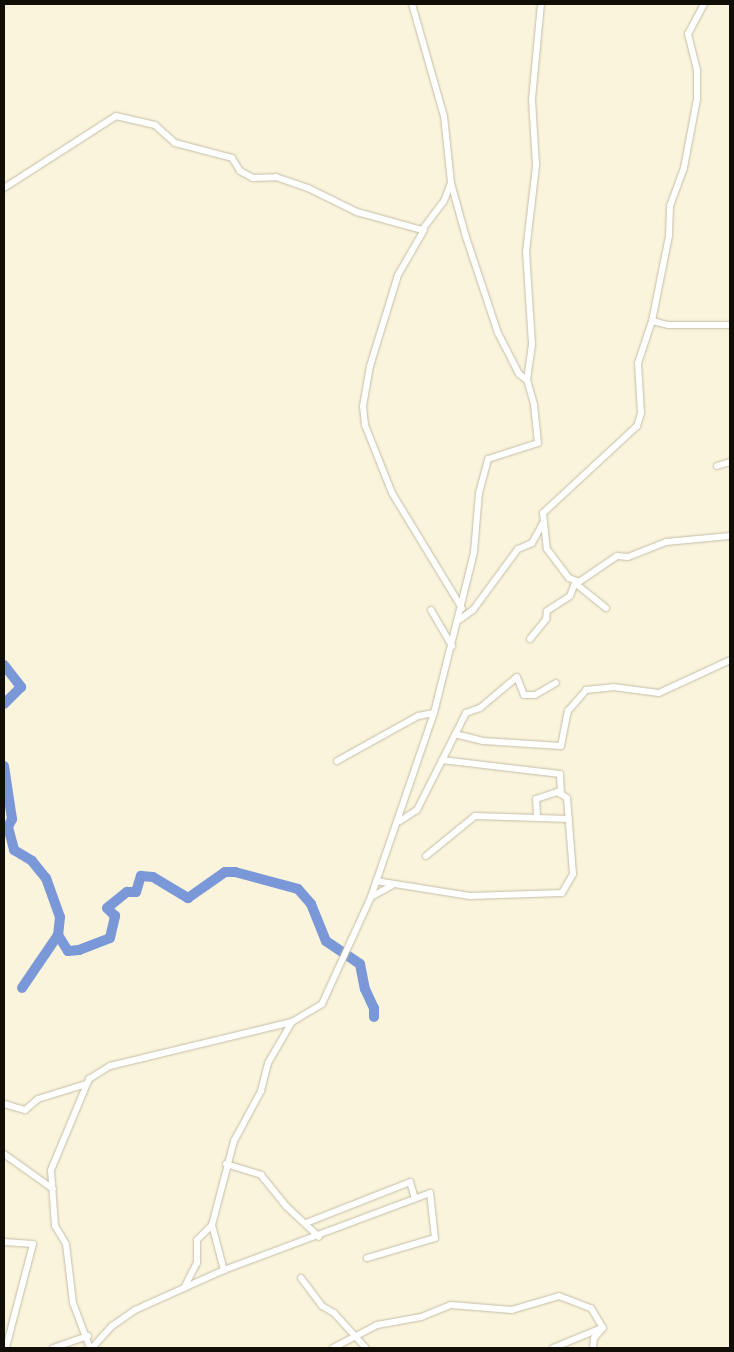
<!DOCTYPE html>
<style>
body{margin:0}
#map{position:relative;width:734px;height:1352px;overflow:hidden;background:#faf4dc;font-family:"Source Sans 3",sans-serif}
div>[style]{position:absolute}
[style*='--x']{left:calc(var(--x)*1px);top:calc(var(--y)*1px);width:calc(var(--w)*1px);rotate:calc(var(--a)*1deg)}
.river>*{height:10px;margin:-5px;padding:0 5px;transform-origin:5px;border-radius:5px;background:#7a97d8}
.roads{filter:drop-shadow(0 0 1px #c3bda6) drop-shadow(0 0 1px #c3bda6)}
.street>*{height:6px;margin:-3px;padding:0 3px;transform-origin:3px;border-radius:3px;background:#fff}
span{translate:-50% -50%;white-space:nowrap;text-align:center;line-height:1.15;-webkit-text-stroke:4.5px #faf4dc;paint-order:stroke}
.frame{position:absolute;inset:0;border:5px solid #110e07;pointer-events:none}
</style>
<div id="map">
<div class="river">
<i style="--x:4;--y:665;--w:28;--a:52"></i>
<i style="--x:21;--y:687;--w:24;--a:135"></i>
<i style="--x:4;--y:766;--w:54;--a:81.4"></i>
<i style="--x:12;--y:819;--w:9;--a:117"></i>
<i style="--x:8;--y:827;--w:24;--a:75"></i>
<i style="--x:14;--y:850;--w:21;--a:31"></i>
<i style="--x:32;--y:861;--w:22;--a:51"></i>
<i style="--x:46;--y:878;--w:41;--a:70.3"></i>
<i style="--x:60;--y:917;--w:18;--a:96"></i>
<i style="--x:58;--y:935;--w:64;--a:124.2"></i>
<i style="--x:58;--y:935;--w:19;--a:58"></i>
<i style="--x:68;--y:951;--w:11;--a:-5"></i>
<i style="--x:79;--y:950;--w:33;--a:-21"></i>
<i style="--x:110;--y:938;--w:23;--a:-77"></i>
<i style="--x:115;--y:916;--w:11;--a:-135"></i>
<i style="--x:107;--y:908;--w:26;--a:-39"></i>
<i style="--x:127;--y:892;--w:9;--a:0"></i>
<i style="--x:136;--y:892;--w:17;--a:-73"></i>
<i style="--x:141;--y:876;--w:12;--a:5"></i>
<i style="--x:153;--y:877;--w:41;--a:31"></i>
<i style="--x:188;--y:898;--w:45;--a:-35.1"></i>
<i style="--x:225;--y:872;--w:10;--a:0"></i>
<i style="--x:235;--y:872;--w:65;--a:15.1"></i>
<i style="--x:298;--y:889;--w:20;--a:49"></i>
<i style="--x:311;--y:904;--w:40;--a:68"></i>
<i style="--x:326;--y:941;--w:41;--a:34.1"></i>
<i style="--x:360;--y:964;--w:25;--a:79"></i>
<i style="--x:365;--y:989;--w:21;--a:65"></i>
<i style="--x:374;--y:1008;--w:9;--a:90"></i>
</div>
<div class="roads">
<div class="street">
<i style="--x:412;--y:4;--w:116;--a:74.1"></i>
<i style="--x:444;--y:116;--w:67;--a:84"></i>
<i style="--x:451;--y:183;--w:56;--a:74.5"></i>
<i style="--x:466;--y:237;--w:101;--a:71.6"></i>
<i style="--x:498;--y:333;--w:46;--a:62.9"></i>
<i style="--x:519;--y:374;--w:10;--a:37"></i>
<i style="--x:704;--y:4;--w:34;--a:118"></i>
<i style="--x:688;--y:34;--w:38;--a:76"></i>
<i style="--x:697;--y:71;--w:28;--a:90"></i>
<i style="--x:697;--y:99;--w:70;--a:100.7"></i>
<i style="--x:684;--y:168;--w:40;--a:110.2"></i>
<i style="--x:670;--y:206;--w:30;--a:92"></i>
<i style="--x:669;--y:236;--w:87;--a:101.3"></i>
<i style="--x:652;--y:321;--w:16;--a:14"></i>
<i style="--x:668;--y:325;--w:62;--a:0"></i>
<i style="--x:4;--y:188;--w:133;--a:-32.7"></i>
<i style="--x:116;--y:116;--w:40;--a:13"></i>
<i style="--x:155;--y:125;--w:27;--a:42"></i>
<i style="--x:175;--y:143;--w:59;--a:14.7"></i>
<i style="--x:232;--y:158;--w:15;--a:58"></i>
<i style="--x:240;--y:171;--w:15;--a:28"></i>
<i style="--x:253;--y:178;--w:23;--a:-2"></i>
<i style="--x:276;--y:177;--w:34;--a:19"></i>
<i style="--x:308;--y:188;--w:55;--a:26.1"></i>
<i style="--x:357;--y:212;--w:67;--a:15.5"></i>
<i style="--x:422;--y:230;--w:36;--a:-53"></i>
<i style="--x:444;--y:201;--w:19;--a:-69"></i>
<i style="--x:424;--y:230;--w:52;--a:120"></i>
<i style="--x:398;--y:275;--w:95;--a:107.1"></i>
<i style="--x:370;--y:366;--w:41;--a:99.9"></i>
<i style="--x:363;--y:406;--w:19;--a:84"></i>
<i style="--x:365;--y:425;--w:73;--a:68.3"></i>
<i style="--x:392;--y:493;--w:135;--a:58.7"></i>
<i style="--x:652;--y:321;--w:44;--a:108.4"></i>
<i style="--x:638;--y:363;--w:50;--a:86.6"></i>
<i style="--x:641;--y:413;--w:14;--a:107"></i>
<i style="--x:637;--y:426;--w:128;--a:137.2"></i>
<i style="--x:543;--y:513;--w:36;--a:84"></i>
<i style="--x:547;--y:549;--w:36;--a:53"></i>
<i style="--x:569;--y:578;--w:11;--a:22"></i>
<i style="--x:579;--y:582;--w:46;--a:-34.4"></i>
<i style="--x:617;--y:556;--w:11;--a:5"></i>
<i style="--x:628;--y:557;--w:41;--a:-21.5"></i>
<i style="--x:666;--y:542;--w:64;--a:-5.4"></i>
<i style="--x:717;--y:466;--w:14;--a:-17"></i>
<i style="--x:431;--y:610;--w:42;--a:59.7"></i>
<i style="--x:459;--y:620;--w:17;--a:-36"></i>
<i style="--x:473;--y:610;--w:76;--a:-53.6"></i>
<i style="--x:518;--y:549;--w:15;--a:-23"></i>
<i style="--x:532;--y:543;--w:23;--a:-61"></i>
<i style="--x:530;--y:639;--w:26;--a:-51"></i>
<i style="--x:546;--y:619;--w:8;--a:-83"></i>
<i style="--x:547;--y:611;--w:27;--a:-33"></i>
<i style="--x:570;--y:596;--w:14;--a:-69"></i>
<i style="--x:575;--y:583;--w:40;--a:39"></i>
<i style="--x:455;--y:734;--w:29;--a:14"></i>
<i style="--x:483;--y:741;--w:78;--a:3.7"></i>
<i style="--x:561;--y:746;--w:36;--a:-79"></i>
<i style="--x:568;--y:711;--w:28;--a:-49"></i>
<i style="--x:586;--y:690;--w:27;--a:-6"></i>
<i style="--x:613;--y:687;--w:46;--a:7.4"></i>
<i style="--x:659;--y:693;--w:78;--a:-24.9"></i>
<i style="--x:337;--y:761;--w:93;--a:-29.1"></i>
<i style="--x:418;--y:716;--w:16;--a:-11"></i>
<i style="--x:537;--y:816;--w:17;--a:-93"></i>
<i style="--x:536;--y:799;--w:22;--a:-18"></i>
<i style="--x:557;--y:792;--w:4;--a:27"></i>
<i style="--x:400;--y:821;--w:20;--a:-33"></i>
<i style="--x:417;--y:810;--w:109;--a:-63.2"></i>
<i style="--x:466;--y:713;--w:15;--a:-20"></i>
<i style="--x:480;--y:708;--w:48;--a:-40"></i>
<i style="--x:517;--y:677;--w:19;--a:69"></i>
<i style="--x:524;--y:695;--w:11;--a:0"></i>
<i style="--x:535;--y:695;--w:24;--a:-30"></i>
<i style="--x:426;--y:856;--w:63;--a:-39.2"></i>
<i style="--x:475;--y:816;--w:94;--a:1.8"></i>
<i style="--x:376;--y:881;--w:95;--a:9.1"></i>
<i style="--x:470;--y:896;--w:92;--a:-1.9"></i>
<i style="--x:562;--y:893;--w:22;--a:-60"></i>
<i style="--x:573;--y:874;--w:76;--a:-94.5"></i>
<i style="--x:567;--y:798;--w:7;--a:-146"></i>
<i style="--x:561;--y:794;--w:20;--a:-93"></i>
<i style="--x:560;--y:774;--w:119;--a:-173.2"></i>
<i style="--x:371;--y:897;--w:23;--a:-29"></i>
<i style="--x:4;--y:1104;--w:22;--a:16"></i>
<i style="--x:25;--y:1110;--w:17;--a:-40"></i>
<i style="--x:38;--y:1099;--w:50;--a:-17.4"></i>
<i style="--x:4;--y:1154;--w:60;--a:35.5"></i>
<i style="--x:226;--y:1164;--w:37;--a:17"></i>
<i style="--x:261;--y:1175;--w:40;--a:51"></i>
<i style="--x:286;--y:1206;--w:45;--a:43.2"></i>
<i style="--x:306;--y:1223;--w:112;--a:-21.5"></i>
<i style="--x:410;--y:1182;--w:17;--a:73"></i>
<i style="--x:212;--y:1225;--w:47;--a:75.1"></i>
<i style="--x:4;--y:1242;--w:29;--a:4"></i>
<i style="--x:33;--y:1244;--w:107;--a:104.6"></i>
<i style="--x:301;--y:1278;--w:35;--a:53"></i>
<i style="--x:322;--y:1306;--w:14;--a:30"></i>
<i style="--x:334;--y:1313;--w:47;--a:47.6"></i>
<i style="--x:184;--y:1288;--w:28;--a:-63"></i>
<i style="--x:197;--y:1263;--w:23;--a:-90"></i>
<i style="--x:197;--y:1240;--w:21;--a:-45"></i>
<i style="--x:212;--y:1225;--w:87;--a:-75.3"></i>
<i style="--x:234;--y:1141;--w:57;--a:-61.6"></i>
<i style="--x:261;--y:1091;--w:29;--a:-76"></i>
<i style="--x:268;--y:1063;--w:48;--a:-59.7"></i>
<i style="--x:53;--y:1348;--w:37;--a:-19"></i>
<i style="--x:90;--y:1348;--w:48;--a:-110.7"></i>
<i style="--x:73;--y:1303;--w:59;--a:-96.8"></i>
<i style="--x:66;--y:1244;--w:21;--a:-121"></i>
<i style="--x:55;--y:1226;--w:56;--a:-94.1"></i>
<i style="--x:51;--y:1170;--w:99;--a:-67.3"></i>
<i style="--x:89;--y:1079;--w:25;--a:-32"></i>
<i style="--x:110;--y:1066;--w:187;--a:-13.6"></i>
<i style="--x:292;--y:1022;--w:35;--a:-31"></i>
<i style="--x:322;--y:1004;--w:118;--a:-65.4"></i>
<i style="--x:371;--y:897;--w:194;--a:-71.1"></i>
<i style="--x:434;--y:713;--w:166;--a:-76"></i>
<i style="--x:474;--y:552;--w:59;--a:-85.2"></i>
<i style="--x:479;--y:493;--w:35;--a:-75"></i>
<i style="--x:488;--y:459;--w:52;--a:-17.7"></i>
<i style="--x:538;--y:443;--w:39;--a:-96"></i>
<i style="--x:534;--y:404;--w:25;--a:-106"></i>
<i style="--x:527;--y:380;--w:36;--a:-82"></i>
<i style="--x:532;--y:344;--w:92;--a:-93.7"></i>
<i style="--x:526;--y:252;--w:88;--a:-83.4"></i>
<i style="--x:536;--y:165;--w:66;--a:-93.5"></i>
<i style="--x:532;--y:99;--w:95;--a:-84.6"></i>
<i style="--x:92;--y:1348;--w:30;--a:-48"></i>
<i style="--x:112;--y:1326;--w:28;--a:-35"></i>
<i style="--x:135;--y:1310;--w:98;--a:-24.2"></i>
<i style="--x:224;--y:1270;--w:220;--a:-20.5"></i>
<i style="--x:430;--y:1193;--w:45;--a:83.7"></i>
<i style="--x:435;--y:1238;--w:71;--a:163.6"></i>
<i style="--x:333;--y:1348;--w:50;--a:-27.6"></i>
<i style="--x:377;--y:1325;--w:45;--a:-10.3"></i>
<i style="--x:421;--y:1317;--w:32;--a:-22"></i>
<i style="--x:451;--y:1305;--w:61;--a:4.7"></i>
<i style="--x:512;--y:1310;--w:49;--a:-16.6"></i>
<i style="--x:559;--y:1296;--w:34;--a:21"></i>
<i style="--x:591;--y:1308;--w:23;--a:59"></i>
<i style="--x:603;--y:1328;--w:13;--a:132"></i>
<i style="--x:594;--y:1338;--w:10;--a:96"></i>
<i style="--x:553;--y:1348;--w:50;--a:-22.4"></i>
</div>
</div>
<div class="frame"></div>
</div>
